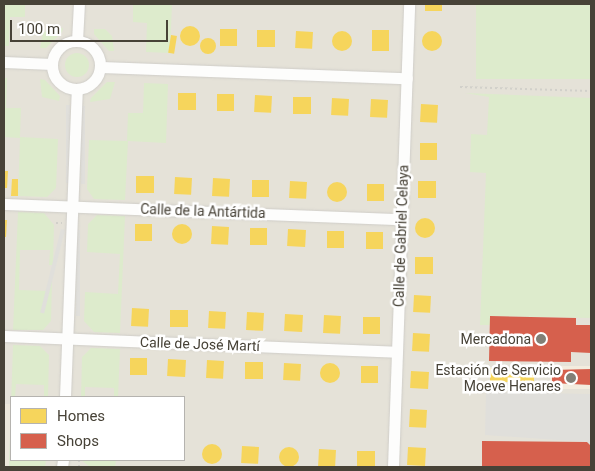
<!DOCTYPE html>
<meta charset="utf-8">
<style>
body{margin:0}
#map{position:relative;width:595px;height:471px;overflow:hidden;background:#f1f0eb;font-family:Roboto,sans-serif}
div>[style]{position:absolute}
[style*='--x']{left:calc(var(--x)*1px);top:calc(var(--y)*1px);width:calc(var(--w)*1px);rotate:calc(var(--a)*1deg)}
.residential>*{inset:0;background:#e5e2d8}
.commercial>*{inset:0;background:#f3ecde;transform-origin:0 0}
.education>*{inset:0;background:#ece7da}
.green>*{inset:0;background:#ddebcc;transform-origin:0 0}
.round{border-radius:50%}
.parking>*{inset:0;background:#e0dfdb;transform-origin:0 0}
.homes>*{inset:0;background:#f6d55c;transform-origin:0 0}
.shops>*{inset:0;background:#d6604d}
.path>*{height:2px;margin-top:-1px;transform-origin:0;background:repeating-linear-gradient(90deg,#d1d0ca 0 2.5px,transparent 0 5px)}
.roads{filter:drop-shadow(0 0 1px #cfcdc8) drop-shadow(0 0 1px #cfcdc8)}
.street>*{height:11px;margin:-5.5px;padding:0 5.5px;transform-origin:5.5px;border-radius:5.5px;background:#fdfdfc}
.street>.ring{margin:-5.5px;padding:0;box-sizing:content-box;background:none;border:11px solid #fdfdfc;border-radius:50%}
.dots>*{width:14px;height:14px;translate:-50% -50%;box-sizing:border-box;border:2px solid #fff;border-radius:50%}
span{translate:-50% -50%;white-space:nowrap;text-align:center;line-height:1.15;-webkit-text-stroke:5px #fff;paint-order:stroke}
.street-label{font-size:14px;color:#474237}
.poi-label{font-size:14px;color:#474237}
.right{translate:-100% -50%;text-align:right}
.frame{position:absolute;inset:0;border:5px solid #474237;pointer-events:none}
.legend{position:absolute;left:10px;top:396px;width:175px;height:65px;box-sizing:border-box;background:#fff;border:1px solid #b5b3af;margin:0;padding:6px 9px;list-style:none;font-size:15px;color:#474237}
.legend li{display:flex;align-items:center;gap:10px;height:25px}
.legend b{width:25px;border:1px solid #b5b3af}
.scale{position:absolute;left:10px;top:20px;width:158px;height:22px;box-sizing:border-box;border:2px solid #474237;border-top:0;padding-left:6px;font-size:15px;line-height:18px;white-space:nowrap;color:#474237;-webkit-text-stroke:4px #fff;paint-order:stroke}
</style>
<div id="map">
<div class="residential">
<i style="clip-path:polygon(evenodd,4px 4px,591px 4px,591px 467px,4px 467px,4px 4px,11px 397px,184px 397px,184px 460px,11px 460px,11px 397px)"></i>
</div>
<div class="commercial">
<i style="left:591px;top:366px;width:23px;height:41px;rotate:90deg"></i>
</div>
<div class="education">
<i style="clip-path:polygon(4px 404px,11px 404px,9px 467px,4px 467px)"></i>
</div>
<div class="green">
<i style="clip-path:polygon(4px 4px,25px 4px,25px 17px,10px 17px,9px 46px,4px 46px)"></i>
<i style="clip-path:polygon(133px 4px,172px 4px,170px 53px,146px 52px,147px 23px,133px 22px)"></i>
<i style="left:476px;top:4px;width:115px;height:75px"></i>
<i style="clip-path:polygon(54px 27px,63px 28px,62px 32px,46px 48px,40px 48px,43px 33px)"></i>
<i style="clip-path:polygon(94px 29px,105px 29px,112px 36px,114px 51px,109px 51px,94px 34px)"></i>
<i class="round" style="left:65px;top:53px;width:24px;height:24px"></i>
<i style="clip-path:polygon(4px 78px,7px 78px,6px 108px,21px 108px,20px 137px,58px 139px,56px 188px,47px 197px,18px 196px,20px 138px,4px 137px)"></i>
<i style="clip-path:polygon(40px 79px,45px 80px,60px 96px,59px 101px,42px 97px)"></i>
<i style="clip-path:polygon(107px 82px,115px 82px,110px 99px,90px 102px,91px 98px)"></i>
<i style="clip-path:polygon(144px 83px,168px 84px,166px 143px,128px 141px,125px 200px,94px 199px,87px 189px,89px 140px,127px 141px,128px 113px,143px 113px)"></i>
<i style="clip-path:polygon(465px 93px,591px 98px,591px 318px,491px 316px,490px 325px,480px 325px,486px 173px,470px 172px,471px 134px,487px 135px,489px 97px)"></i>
<i style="clip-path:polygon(18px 212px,44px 213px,54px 225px,53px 265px,49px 265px,50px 250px,20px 250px,19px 290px,48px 291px,49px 279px,52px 279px,51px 321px,43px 330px,13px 330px)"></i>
<i style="clip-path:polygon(97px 215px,125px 216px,120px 333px,94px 332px,84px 321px,85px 292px,118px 294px,120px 254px,87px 252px,88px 224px)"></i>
<i style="clip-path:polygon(13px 345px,40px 346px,49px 355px,48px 397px,44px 397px,44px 385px,16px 384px,15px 397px,11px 397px,11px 460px,46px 460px,45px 467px,9px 467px)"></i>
<i style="clip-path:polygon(91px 348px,120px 349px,118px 397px,114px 397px,114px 388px,85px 387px,85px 397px,81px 397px,82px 357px)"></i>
<i style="clip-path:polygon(81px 460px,116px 460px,115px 467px,89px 466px)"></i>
</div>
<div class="parking">
<i style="left:66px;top:105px;width:4px;height:78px"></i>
<i style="left:81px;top:106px;width:4px;height:78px"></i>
<i style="left:61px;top:229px;width:4px;height:86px;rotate:14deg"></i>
<i style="left:76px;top:230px;width:4px;height:86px"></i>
<i style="clip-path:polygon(486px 392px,591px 394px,591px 446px,587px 442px,485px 435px)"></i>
</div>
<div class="homes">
<i style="left:425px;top:4px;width:17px;height:7px"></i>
<i class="round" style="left:180px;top:26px;width:20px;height:20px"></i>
<i style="left:220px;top:29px;width:17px;height:17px"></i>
<i style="left:257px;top:30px;width:18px;height:17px"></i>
<i style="left:372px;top:30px;width:17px;height:21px"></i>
<i style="left:296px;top:31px;width:17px;height:17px;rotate:3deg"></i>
<i class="round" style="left:422px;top:31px;width:20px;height:20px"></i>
<i class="round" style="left:332px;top:31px;width:20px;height:20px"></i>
<i style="left:171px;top:35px;width:6px;height:18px;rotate:9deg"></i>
<i class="round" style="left:200px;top:38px;width:16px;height:16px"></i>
<i style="left:178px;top:93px;width:18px;height:17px"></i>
<i style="left:217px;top:94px;width:17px;height:17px"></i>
<i style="left:255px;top:95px;width:17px;height:17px;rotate:3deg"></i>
<i style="left:293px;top:97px;width:18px;height:17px"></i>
<i style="left:332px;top:98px;width:17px;height:17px;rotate:3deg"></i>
<i style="left:371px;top:99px;width:17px;height:18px;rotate:3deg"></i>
<i style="left:421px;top:104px;width:17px;height:18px;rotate:3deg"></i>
<i style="left:420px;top:143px;width:17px;height:17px"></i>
<i style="clip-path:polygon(4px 171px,8px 171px,7px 188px,4px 188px)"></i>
<i style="left:136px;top:176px;width:18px;height:17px"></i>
<i style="left:175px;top:177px;width:17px;height:17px;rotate:3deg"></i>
<i style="left:213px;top:178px;width:17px;height:18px;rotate:3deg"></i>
<i style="clip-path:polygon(12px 179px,18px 179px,18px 196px,11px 196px)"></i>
<i style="left:252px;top:180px;width:17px;height:17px"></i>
<i style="left:290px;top:181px;width:17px;height:17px;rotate:3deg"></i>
<i style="left:418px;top:181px;width:18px;height:17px"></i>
<i class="round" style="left:327px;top:182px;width:20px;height:20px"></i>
<i style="left:367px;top:184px;width:17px;height:17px"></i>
<i class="round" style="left:415px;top:218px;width:20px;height:20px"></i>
<i style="clip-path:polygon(4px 220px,7px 220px,6px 237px,4px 237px)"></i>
<i style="left:135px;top:224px;width:17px;height:17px"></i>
<i class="round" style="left:172px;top:224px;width:20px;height:20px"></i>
<i style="left:212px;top:226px;width:17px;height:18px;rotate:3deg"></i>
<i style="left:250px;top:228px;width:17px;height:17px"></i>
<i style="left:288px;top:229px;width:18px;height:17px;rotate:3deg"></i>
<i style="left:327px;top:231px;width:17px;height:17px"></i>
<i style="left:366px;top:232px;width:17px;height:17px"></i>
<i style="left:415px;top:257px;width:18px;height:17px"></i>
<i style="left:414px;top:295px;width:17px;height:17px;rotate:3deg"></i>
<i style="left:132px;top:308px;width:17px;height:18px;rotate:3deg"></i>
<i style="left:170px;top:310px;width:18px;height:17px"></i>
<i style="left:209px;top:311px;width:17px;height:17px;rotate:3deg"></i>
<i style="left:247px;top:312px;width:17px;height:18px;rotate:3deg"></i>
<i style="left:285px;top:314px;width:18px;height:17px;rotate:3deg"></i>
<i style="left:324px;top:315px;width:17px;height:18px;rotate:3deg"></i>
<i style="left:363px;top:317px;width:17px;height:17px"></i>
<i style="left:413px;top:333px;width:17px;height:18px;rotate:3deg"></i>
<i style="left:130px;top:358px;width:17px;height:17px"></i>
<i style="left:168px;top:359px;width:18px;height:17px;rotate:3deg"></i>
<i style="left:207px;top:360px;width:17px;height:18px;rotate:3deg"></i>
<i style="left:245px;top:362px;width:18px;height:17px"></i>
<i style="left:284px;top:363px;width:17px;height:17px;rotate:3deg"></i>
<i class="round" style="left:320px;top:363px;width:20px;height:20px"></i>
<i style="left:361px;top:366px;width:17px;height:17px"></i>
<i style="clip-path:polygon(490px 368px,506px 368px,506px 373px,534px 373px,534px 382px,490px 382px)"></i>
<i style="left:411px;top:371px;width:18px;height:17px;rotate:3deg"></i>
<i style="left:410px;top:409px;width:17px;height:18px;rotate:3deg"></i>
<i class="round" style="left:202px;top:444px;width:20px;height:20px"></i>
<i style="left:242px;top:446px;width:17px;height:17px;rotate:3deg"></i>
<i style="left:408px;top:447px;width:18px;height:18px;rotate:3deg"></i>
<i class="round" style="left:279px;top:447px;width:20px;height:20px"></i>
<i style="left:319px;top:449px;width:17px;height:17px;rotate:3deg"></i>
<i style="left:357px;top:451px;width:18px;height:16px"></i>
</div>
<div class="shops">
<i style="clip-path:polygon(490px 316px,576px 318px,576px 325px,591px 325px,591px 353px,571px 352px,571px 362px,489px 361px)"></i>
<i style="clip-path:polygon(591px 369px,591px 385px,552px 383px,552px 370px)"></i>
<i style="clip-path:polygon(482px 441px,587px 442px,591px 446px,591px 467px,482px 467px)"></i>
</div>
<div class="path">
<i style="--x:460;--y:87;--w:131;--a:1.7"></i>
<i style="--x:56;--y:223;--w:6;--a:0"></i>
<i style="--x:79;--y:467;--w:7;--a:-90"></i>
</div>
<div class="roads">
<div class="street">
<i style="--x:77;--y:41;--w:37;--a:-87"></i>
<i class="ring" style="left:52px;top:41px;width:37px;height:37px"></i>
<i style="--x:4;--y:62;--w:48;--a:2.4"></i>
<i style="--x:100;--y:67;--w:307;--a:2.1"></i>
<i style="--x:4;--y:204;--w:398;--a:2.2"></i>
<i style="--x:4;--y:336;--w:393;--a:2.3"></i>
<i style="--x:65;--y:397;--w:308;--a:-87.8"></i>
<i style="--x:62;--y:467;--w:7;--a:-82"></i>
<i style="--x:393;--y:467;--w:463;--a:-88"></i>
</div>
</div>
<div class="dots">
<i style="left:541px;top:339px;background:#827f76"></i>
<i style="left:571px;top:378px;background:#827f76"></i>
</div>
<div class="street-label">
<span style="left:203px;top:211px;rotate:2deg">Calle de la Antártida</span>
<span style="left:401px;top:236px;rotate:-88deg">Calle de Gabriel Celaya</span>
<span style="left:200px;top:344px;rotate:2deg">Calle de José Martí</span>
</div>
<div class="poi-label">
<span class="right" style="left:531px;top:339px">Mercadona</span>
<span class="right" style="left:561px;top:378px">Estación de Servicio<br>Moeve Henares</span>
</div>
<div class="frame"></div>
<ul class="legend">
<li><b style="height:14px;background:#f6d55c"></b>Homes</li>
<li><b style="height:14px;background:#d6604d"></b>Shops</li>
</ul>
<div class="scale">100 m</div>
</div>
